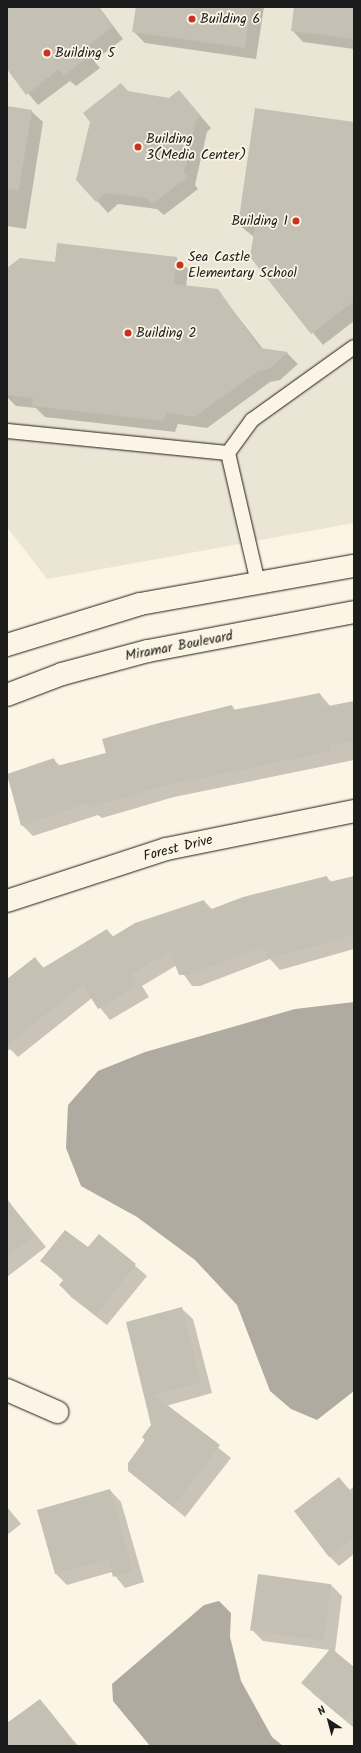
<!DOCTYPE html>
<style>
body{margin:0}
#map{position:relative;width:361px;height:1753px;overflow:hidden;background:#fcf5e5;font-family:Kalam,sans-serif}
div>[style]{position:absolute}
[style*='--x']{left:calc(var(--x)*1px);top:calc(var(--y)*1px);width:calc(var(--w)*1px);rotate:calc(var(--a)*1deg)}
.built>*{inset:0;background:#ebe5d6}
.water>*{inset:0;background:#b0aba1}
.shadow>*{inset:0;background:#0003}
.building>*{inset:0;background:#c4c0b3;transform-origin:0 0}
.roads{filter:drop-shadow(0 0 1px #1c1c1c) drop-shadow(0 0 1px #1c1c1c)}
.service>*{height:14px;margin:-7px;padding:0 7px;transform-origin:7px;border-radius:7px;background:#fcf5e5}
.minor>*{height:22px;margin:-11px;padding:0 11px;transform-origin:11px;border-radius:11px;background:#fcf5e5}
.tertiary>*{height:22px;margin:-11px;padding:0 11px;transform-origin:11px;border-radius:11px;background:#fcf5e5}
.dots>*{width:11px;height:11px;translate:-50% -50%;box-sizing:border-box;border:2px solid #fcf5e5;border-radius:50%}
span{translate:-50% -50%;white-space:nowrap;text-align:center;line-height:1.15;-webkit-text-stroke:3.5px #fcf5e5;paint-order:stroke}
.poi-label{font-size:14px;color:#1c1c1c}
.left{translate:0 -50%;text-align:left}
.right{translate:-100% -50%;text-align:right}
.street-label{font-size:14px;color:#1c1c1c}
.frame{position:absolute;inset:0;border:8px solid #1c1c1c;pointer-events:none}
.north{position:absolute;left:309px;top:1701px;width:40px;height:40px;-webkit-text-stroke:3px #fcf5e5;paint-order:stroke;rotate:324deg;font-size:11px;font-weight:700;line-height:16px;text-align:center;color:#1c1c1c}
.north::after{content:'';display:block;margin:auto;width:14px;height:18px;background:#1c1c1c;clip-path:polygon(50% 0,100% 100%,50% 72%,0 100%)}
</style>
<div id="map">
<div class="built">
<i style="clip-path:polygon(7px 7px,354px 7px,354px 523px,47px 579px,7px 527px)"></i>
</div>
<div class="water">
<i style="clip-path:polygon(354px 1002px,354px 1391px,317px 1420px,291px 1409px,270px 1391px,237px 1305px,195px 1260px,137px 1217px,81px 1186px,66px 1148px,68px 1105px,98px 1071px,145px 1052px,295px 1009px)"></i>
<i style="clip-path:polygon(219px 1601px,231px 1613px,230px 1637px,241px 1681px,272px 1737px,283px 1746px,150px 1746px,113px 1701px,112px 1684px,204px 1605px)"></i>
</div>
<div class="shadow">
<i style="clip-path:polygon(7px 7px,99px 7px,123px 39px,94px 61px,100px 68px,76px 86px,70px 81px,38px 105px,7px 68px)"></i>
<i style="clip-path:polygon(137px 7px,264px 7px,256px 59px,145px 43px,133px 31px)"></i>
<i style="clip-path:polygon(295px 7px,354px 7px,354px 49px,303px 42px,292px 30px)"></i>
<i style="clip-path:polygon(179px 91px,211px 128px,207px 132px,195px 185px,198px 189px,164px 215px,157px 209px,118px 204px,108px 213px,77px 179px,129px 92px,170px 99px)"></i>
<i style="clip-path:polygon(7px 107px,31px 111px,43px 122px,26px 229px,7px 226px)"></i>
<i style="clip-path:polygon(354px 127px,354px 321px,323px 345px,251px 257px,254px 237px,239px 225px)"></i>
<i style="clip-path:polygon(176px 258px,188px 269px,186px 287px,217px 290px,263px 349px,287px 353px,298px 364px,280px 380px,270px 382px,207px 428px,178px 424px,175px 432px,45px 417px,36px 408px,16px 406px,7px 397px,7px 269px)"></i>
<i style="clip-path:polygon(320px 694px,331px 707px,354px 702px,354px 760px,174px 797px,102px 818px,98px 815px,33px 836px,22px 825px,7px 775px,54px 760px,60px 766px,107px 753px,232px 706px,236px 711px)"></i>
<i style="clip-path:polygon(326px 877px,332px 882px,354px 877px,354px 949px,280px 970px,270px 959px,200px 986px,192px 986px,177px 965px,142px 986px,149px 997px,110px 1020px,92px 998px,18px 1057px,10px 1049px,7px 1051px,7px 981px,35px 959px,44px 968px,107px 930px,114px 937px,204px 901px,213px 910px)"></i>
<i style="clip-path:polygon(7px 1200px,46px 1247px,7px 1277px)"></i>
<i style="clip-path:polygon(99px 1235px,147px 1276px,107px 1325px,71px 1297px,60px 1285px,64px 1281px,42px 1261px,88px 1249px)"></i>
<i style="clip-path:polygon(181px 1308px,193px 1319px,212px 1393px,166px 1406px,231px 1458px,185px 1517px,129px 1471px,152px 1425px,127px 1323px)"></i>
<i style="clip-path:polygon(339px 1478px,350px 1490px,354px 1486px,354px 1554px,339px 1566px,329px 1556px)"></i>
<i style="clip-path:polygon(110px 1490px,121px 1502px,144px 1582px,125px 1588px,112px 1572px,67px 1585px,55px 1573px)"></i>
<i style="clip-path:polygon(7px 1507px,21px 1524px,7px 1535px)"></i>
<i style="clip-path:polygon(259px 1575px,331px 1585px,342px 1596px,335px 1652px,354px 1669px,353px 1727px,311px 1692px,330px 1650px,263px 1641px,251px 1629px)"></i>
<i style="clip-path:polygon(40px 1700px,48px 1709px,78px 1746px,11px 1746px,7px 1725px)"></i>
</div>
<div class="building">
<i style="clip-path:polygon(7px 7px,98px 7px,113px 27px,84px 49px,89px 56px,64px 76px,59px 69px,26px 95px,7px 69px)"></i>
<i style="clip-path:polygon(136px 7px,251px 7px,245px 48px,132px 32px)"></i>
<i style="clip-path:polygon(294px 7px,354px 7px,354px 39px,291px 31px)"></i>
<i style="clip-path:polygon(121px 83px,128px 91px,169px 98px,179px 90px,201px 116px,196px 120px,184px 172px,188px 177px,152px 204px,147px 198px,106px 193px,96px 202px,76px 180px,90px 122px,83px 113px)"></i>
<i style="clip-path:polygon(7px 106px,32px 110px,19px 190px,7px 189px)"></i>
<i style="clip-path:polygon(255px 108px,354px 122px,354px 301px,311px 334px,250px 257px,255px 227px,238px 225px)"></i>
<i style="clip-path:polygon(57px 243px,177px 257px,174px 284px,218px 289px,260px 348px,288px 352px,269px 369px,258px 371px,195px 417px,167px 413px,163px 421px,32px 406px,33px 398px,7px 395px,7px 268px,20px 258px,55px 262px)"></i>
<i style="clip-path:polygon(320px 693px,323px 707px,354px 701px,354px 741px,330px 745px,331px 751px,163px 786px,89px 808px,88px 803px,21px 826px,7px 774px,54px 758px,57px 766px,106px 753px,102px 739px,159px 723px,232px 705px,233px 710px)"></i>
<i style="clip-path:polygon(327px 876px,329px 882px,354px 876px,354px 935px,268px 959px,264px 946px,188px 975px,179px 975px,170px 951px,132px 974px,138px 985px,98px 1009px,83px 985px,7px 1045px,7px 979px,35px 957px,43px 968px,107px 929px,112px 937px,135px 923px,204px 900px,209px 910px,243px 897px)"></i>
<i style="clip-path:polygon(7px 1199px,35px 1236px,7px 1257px)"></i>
<i style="clip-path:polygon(65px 1230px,88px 1247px,99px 1234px,136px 1264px,96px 1315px,59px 1285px,64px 1279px,40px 1261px)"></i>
<i style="clip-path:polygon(182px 1307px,201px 1382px,154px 1395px,220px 1445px,173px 1507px,128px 1471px,128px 1463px,145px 1440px,142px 1437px,151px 1425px,126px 1322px)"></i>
<i style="clip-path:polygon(339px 1477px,354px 1497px,354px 1538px,329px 1557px,294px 1511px)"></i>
<i style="clip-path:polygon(110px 1489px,133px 1571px,113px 1577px,108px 1559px,55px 1574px,37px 1510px)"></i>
<i style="left:258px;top:1574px;width:74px;height:57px;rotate:8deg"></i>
<i style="clip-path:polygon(331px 1648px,354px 1667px,354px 1708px,344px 1719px,301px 1683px)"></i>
<i style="clip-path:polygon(40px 1699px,76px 1746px,7px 1746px,7px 1723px)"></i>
</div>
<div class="roads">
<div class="service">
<i style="--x:7;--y:431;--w:222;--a:5.7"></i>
<i style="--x:258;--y:583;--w:133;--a:-103"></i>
<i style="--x:228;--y:453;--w:41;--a:-54"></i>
<i style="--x:252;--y:420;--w:125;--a:-35.6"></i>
</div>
<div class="minor">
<i style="--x:7;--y:901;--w:167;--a:-18.1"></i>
<i style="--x:166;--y:849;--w:192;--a:-11.4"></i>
<i style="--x:7;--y:1390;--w:55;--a:23.7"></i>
</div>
<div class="tertiary">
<i style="--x:7;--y:645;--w:139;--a:-17.1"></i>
<i style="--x:140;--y:604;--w:217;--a:-10.1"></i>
<i style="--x:7;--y:695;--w:59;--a:-20.9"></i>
<i style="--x:62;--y:674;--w:89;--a:-15"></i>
<i style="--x:148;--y:651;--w:210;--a:-10.7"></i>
</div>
</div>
<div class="dots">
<i style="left:192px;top:19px;background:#c8321e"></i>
<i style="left:47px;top:53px;background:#c8321e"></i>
<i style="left:138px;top:147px;background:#c8321e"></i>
<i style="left:296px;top:221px;background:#c8321e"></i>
<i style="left:180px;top:265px;background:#c8321e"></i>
<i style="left:128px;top:333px;background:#c8321e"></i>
</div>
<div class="poi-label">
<span class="left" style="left:200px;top:19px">Building 6</span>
<span class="left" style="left:55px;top:53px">Building 5</span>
<span class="left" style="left:146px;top:147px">Building<br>3(Media Center)</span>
<span class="right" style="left:288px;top:221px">Building 1</span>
<span class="left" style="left:188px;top:265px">Sea Castle<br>Elementary School</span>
<span class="left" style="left:136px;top:333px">Building 2</span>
</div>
<div class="street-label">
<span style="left:179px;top:646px;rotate:-11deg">Miramar Boulevard</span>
<span style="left:178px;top:848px;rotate:-14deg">Forest Drive</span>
</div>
<div class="frame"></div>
<div class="north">N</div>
</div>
